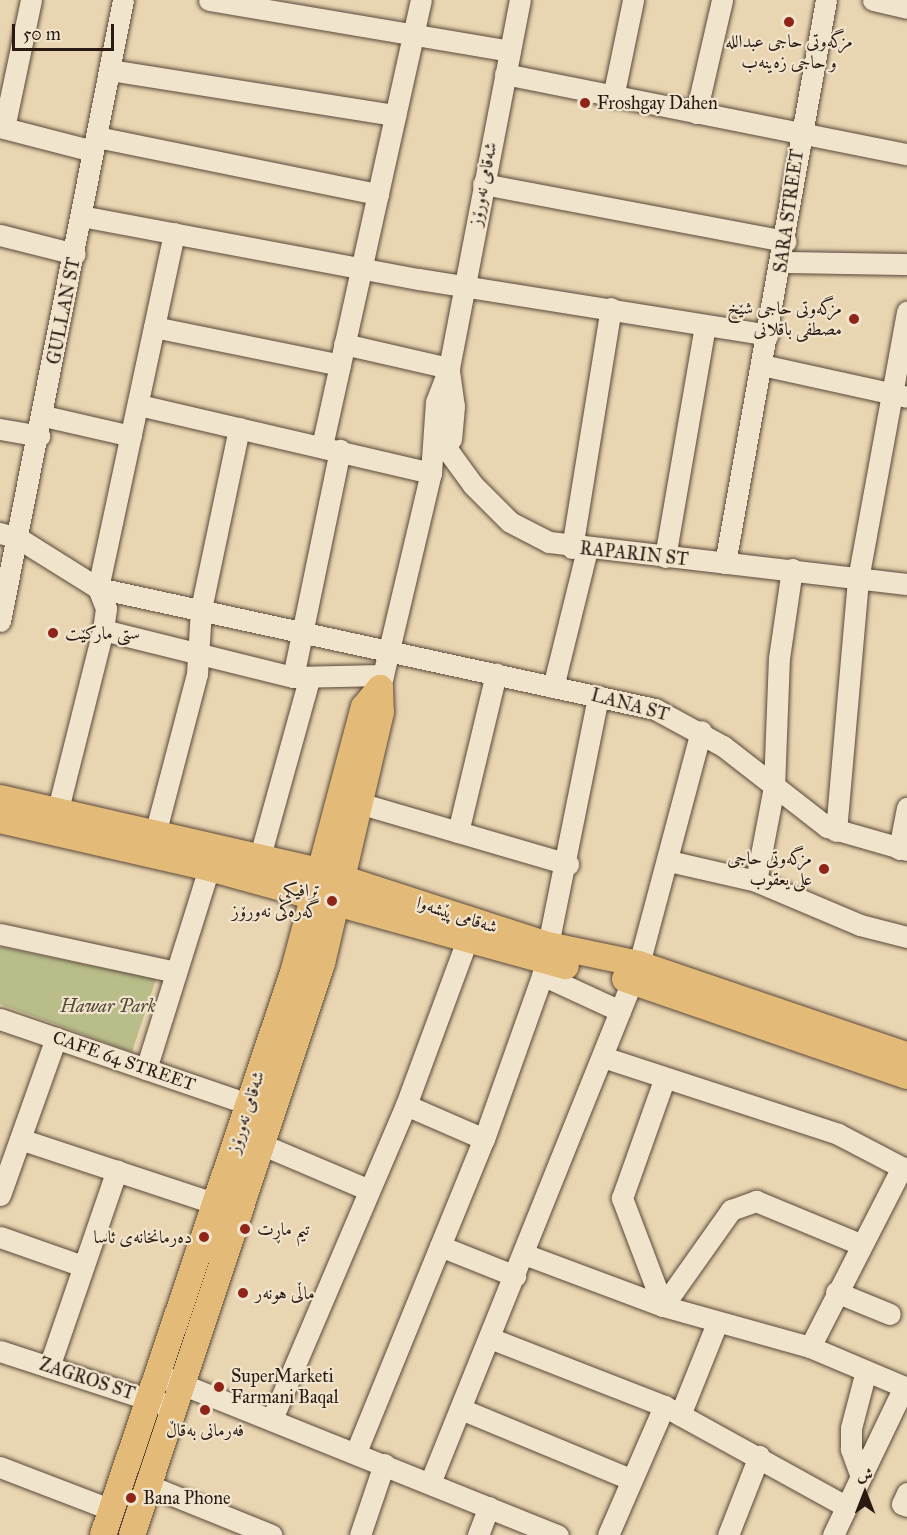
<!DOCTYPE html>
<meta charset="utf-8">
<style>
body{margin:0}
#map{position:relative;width:907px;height:1535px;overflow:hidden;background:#e9d5b1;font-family:"IM FELL Great Primer",Amiri,serif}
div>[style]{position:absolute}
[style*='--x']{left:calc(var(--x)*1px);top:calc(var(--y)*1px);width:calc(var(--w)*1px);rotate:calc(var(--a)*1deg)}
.green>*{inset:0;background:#b8bd8a}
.roads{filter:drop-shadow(0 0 2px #59483a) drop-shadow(0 0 2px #59483a)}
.minor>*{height:21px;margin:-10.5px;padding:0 10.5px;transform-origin:10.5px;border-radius:10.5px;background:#f1e4cc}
.major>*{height:26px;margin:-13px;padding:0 13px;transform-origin:13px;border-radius:13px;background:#e4ba78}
.dots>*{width:16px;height:16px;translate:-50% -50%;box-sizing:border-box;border:3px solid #f1e4cc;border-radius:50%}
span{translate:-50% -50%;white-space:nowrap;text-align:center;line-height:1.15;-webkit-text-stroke:4.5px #f1e4cc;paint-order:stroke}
.poi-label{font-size:18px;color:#291913}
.left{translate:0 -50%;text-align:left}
.right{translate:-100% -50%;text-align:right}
.street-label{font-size:18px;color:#291913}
.park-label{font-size:18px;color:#544a37;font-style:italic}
.north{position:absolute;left:835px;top:1463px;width:60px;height:60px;-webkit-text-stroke:4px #f1e4cc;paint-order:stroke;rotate:0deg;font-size:16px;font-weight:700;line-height:24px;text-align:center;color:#291913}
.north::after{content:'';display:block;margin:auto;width:21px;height:27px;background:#291913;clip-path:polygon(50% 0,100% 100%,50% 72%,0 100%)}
.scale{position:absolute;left:12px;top:24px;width:102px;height:27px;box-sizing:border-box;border:3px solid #291913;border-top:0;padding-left:8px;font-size:18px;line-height:21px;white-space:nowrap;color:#291913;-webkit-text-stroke:4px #f1e4cc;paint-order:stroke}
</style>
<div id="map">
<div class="green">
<i style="clip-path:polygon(0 947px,156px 979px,132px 1052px,0 1004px)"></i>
</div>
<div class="roads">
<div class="minor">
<i style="--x:209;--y:0;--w:305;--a:9.6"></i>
<i style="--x:873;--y:0;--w:35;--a:13"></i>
<i style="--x:110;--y:70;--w:289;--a:9"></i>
<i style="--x:505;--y:74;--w:410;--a:11.3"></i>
<i style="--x:613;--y:97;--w:99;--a:-78.3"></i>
<i style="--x:696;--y:113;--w:116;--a:-77"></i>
<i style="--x:0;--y:127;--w:96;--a:14.5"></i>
<i style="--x:4;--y:128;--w:131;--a:-78.1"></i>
<i style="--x:97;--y:137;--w:287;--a:11.5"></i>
<i style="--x:483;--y:184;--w:308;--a:10.7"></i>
<i style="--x:81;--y:216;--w:344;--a:10.6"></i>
<i style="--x:419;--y:279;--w:353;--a:9.1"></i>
<i style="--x:0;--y:235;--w:77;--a:14.2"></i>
<i style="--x:782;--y:262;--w:125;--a:0.9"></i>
<i style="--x:154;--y:327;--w:190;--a:11.5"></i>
<i style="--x:344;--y:344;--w:108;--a:12.9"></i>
<i style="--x:762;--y:365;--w:148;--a:12.4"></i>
<i style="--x:449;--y:371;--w:35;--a:82"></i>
<i style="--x:454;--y:406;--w:33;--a:95"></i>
<i style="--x:139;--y:405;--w:300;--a:13.1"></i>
<i style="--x:438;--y:412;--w:41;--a:74.6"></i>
<i style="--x:449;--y:452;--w:41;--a:54"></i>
<i style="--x:473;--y:485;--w:52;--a:45"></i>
<i style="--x:510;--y:522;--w:44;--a:27.1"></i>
<i style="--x:549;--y:542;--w:360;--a:6.7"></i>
<i style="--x:44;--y:416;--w:89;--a:12.9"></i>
<i style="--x:0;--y:429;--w:40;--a:10"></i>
<i style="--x:322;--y:446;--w:457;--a:-77.5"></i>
<i style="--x:0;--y:533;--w:19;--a:16"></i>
<i style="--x:18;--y:538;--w:94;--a:32"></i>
<i style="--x:98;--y:588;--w:570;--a:12.26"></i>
<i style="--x:655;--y:709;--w:77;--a:28.6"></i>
<i style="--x:723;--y:746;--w:132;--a:37.9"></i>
<i style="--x:827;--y:827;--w:83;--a:16"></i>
<i style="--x:572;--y:548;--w:243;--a:-80.8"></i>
<i style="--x:665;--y:557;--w:235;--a:-80.2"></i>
<i style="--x:725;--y:563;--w:572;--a:-79.83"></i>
<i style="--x:0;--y:621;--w:633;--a:-78.8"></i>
<i style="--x:103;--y:630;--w:196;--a:13.9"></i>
<i style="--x:293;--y:677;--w:90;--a:-1.3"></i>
<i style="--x:293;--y:677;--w:232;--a:-78.3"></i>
<i style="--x:553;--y:687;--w:141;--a:-76.1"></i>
<i style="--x:380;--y:688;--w:221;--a:-76.7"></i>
<i style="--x:431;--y:473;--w:71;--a:-86"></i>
<i style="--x:436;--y:402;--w:36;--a:-69"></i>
<i style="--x:449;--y:368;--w:375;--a:-79.1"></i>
<i style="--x:359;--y:803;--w:218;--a:16.3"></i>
<i style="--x:57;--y:813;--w:189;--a:-75.9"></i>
<i style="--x:103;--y:630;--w:22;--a:-82"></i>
<i style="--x:106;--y:608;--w:22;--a:-112"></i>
<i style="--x:98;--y:588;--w:363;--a:-77.9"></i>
<i style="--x:836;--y:831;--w:253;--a:-85"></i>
<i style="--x:858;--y:579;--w:272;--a:-79.6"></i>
<i style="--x:458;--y:832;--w:163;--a:-76.5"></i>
<i style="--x:155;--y:834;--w:165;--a:-75.3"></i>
<i style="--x:197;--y:674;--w:65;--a:-86.5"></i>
<i style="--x:201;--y:609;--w:185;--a:-78.1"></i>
<i style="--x:899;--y:849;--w:42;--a:-79"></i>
<i style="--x:260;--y:856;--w:184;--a:-74.5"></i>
<i style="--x:669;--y:861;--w:89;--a:12.9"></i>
<i style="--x:756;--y:881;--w:113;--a:22.9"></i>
<i style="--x:860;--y:925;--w:49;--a:14.3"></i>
<i style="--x:756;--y:881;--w:96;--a:-79.2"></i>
<i style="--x:774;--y:787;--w:129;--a:-87.8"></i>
<i style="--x:779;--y:658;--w:90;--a:-81.7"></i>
<i style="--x:0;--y:934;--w:180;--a:12.2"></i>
<i style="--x:548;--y:945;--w:254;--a:-78.6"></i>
<i style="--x:542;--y:975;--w:86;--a:24.8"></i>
<i style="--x:0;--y:1019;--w:262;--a:18.9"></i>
<i style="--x:603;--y:1057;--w:247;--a:18.1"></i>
<i style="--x:838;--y:1134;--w:78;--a:27.6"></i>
<i style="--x:146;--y:1069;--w:211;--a:-72.6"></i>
<i style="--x:406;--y:1105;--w:85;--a:23.6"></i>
<i style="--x:20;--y:1139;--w:207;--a:18.3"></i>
<i style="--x:263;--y:1145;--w:115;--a:23"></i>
<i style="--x:0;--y:1195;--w:167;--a:-70.4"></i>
<i style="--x:0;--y:1237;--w:88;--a:19.3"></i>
<i style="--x:440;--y:1246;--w:81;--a:21.8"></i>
<i style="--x:524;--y:1254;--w:148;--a:20.5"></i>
<i style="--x:663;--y:1306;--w:153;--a:15.6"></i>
<i style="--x:810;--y:1347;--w:105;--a:22.9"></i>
<i style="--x:836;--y:1292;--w:58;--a:22.2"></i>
<i style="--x:663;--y:1306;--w:118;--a:-54.7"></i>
<i style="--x:731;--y:1210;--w:27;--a:-20"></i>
<i style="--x:756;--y:1201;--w:113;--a:22.5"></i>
<i style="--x:663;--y:1306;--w:116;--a:-110.8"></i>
<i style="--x:622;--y:1198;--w:125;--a:-70.4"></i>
<i style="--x:490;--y:1338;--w:187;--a:21.3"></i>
<i style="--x:664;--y:1406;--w:207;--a:28.9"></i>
<i style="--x:810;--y:1347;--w:202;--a:-62.9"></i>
<i style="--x:0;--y:1351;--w:170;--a:18.1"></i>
<i style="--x:49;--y:1367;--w:208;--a:-71"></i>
<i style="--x:159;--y:1375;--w:430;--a:21.9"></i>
<i style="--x:461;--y:1409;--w:185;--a:22.5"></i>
<i style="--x:680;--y:1415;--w:99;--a:-68.1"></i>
<i style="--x:272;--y:1419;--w:341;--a:-66.9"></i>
<i style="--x:406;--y:1105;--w:176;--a:-69.7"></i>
<i style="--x:356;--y:1452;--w:338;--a:-67.8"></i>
<i style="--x:484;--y:1139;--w:188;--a:-70.4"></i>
<i style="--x:0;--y:1467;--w:120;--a:21"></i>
<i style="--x:860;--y:1474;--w:27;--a:-110"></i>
<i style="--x:851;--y:1449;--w:21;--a:-90"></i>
<i style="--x:851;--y:1428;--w:59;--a:-75.3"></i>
<i style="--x:430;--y:1483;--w:560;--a:-68.07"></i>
<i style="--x:639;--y:964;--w:241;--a:-75.1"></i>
<i style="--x:150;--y:1486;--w:131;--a:22"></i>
<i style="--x:907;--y:1493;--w:12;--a:114"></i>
<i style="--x:902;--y:1504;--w:5;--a:22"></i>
<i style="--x:360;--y:1535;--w:75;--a:-71.3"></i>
<i style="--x:478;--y:1535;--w:30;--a:-69"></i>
<i style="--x:608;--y:1535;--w:141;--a:-66.5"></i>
<i style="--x:728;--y:1535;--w:85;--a:-68.6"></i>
<i style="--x:833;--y:1535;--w:164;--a:-64.4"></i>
</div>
<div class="major">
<i style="--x:0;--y:798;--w:328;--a:12.9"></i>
<i style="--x:320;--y:871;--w:240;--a:18"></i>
<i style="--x:548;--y:945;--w:93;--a:11.8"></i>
<i style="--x:639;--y:964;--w:283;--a:18.8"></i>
<i style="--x:0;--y:820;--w:214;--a:12.9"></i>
<i style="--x:209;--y:868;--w:370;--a:15.4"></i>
<i style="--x:625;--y:979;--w:298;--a:19"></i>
<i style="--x:103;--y:1535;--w:593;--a:-71.32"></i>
<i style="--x:293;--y:973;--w:275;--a:-75.1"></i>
<i style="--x:364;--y:707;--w:25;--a:-50"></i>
<i style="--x:380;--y:688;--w:24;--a:88"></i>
<i style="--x:381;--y:712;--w:258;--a:103.2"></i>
<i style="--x:322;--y:963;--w:603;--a:108.37"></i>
</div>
</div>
<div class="dots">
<i style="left:789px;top:22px;background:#8f2418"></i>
<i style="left:585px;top:103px;background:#8f2418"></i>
<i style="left:854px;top:319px;background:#8f2418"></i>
<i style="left:53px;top:633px;background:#8f2418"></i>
<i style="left:824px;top:869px;background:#8f2418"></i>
<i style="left:332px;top:901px;background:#8f2418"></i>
<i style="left:245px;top:1229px;background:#8f2418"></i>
<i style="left:204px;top:1237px;background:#8f2418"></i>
<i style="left:243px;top:1293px;background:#8f2418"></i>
<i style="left:219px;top:1387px;background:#8f2418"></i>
<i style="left:205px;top:1410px;background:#8f2418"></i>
<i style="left:131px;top:1498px;background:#8f2418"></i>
</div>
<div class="poi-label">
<span style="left:789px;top:52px">مزگەوتی حاجی عبدالله<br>و حاجی زەینەب</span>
<span class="left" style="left:597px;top:103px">Froshgay Dahen</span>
<span class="right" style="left:842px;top:319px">مزگەوتی حاجی شێخ<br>مصطفی باقلانی</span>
<span class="left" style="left:65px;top:633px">ستی مارکێت</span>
<span class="right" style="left:812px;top:869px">مزگەوتی حاجی<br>علی یعقوب</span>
<span class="right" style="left:320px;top:901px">ترافیکی<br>گەرەکی نەورۆز</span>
<span class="left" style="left:257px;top:1229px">تیم ماڕت</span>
<span class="right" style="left:192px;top:1237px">دەرمانخانەی ئاسا</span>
<span class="left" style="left:255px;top:1293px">ماڵی هونەر</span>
<span class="left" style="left:231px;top:1387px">SuperMarketi<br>Farmani Baqal</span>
<span style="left:205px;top:1430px">فەرمانی بەقاڵ</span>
<span class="left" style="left:143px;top:1498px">Bana Phone</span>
</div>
<div class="street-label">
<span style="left:483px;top:184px;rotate:-79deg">شەقامی نەورۆز</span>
<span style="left:789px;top:211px;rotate:-82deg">SARA STREET</span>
<span style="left:64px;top:311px;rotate:-79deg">GULLAN ST</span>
<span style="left:634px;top:554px;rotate:6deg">RAPARIN ST</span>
<span style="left:630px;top:705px;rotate:15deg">LANA ST</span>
<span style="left:457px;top:915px;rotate:18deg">شەقامی پێشەوا</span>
<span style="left:124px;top:1061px;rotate:19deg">CAFE 64 STREET</span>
<span style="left:246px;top:1112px;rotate:-72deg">شەقامی نەورۆز</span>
<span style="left:87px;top:1379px;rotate:18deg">ZAGROS ST</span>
</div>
<div class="park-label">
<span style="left:108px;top:1006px">Hawar Park</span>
</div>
<div class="north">ش</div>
<div class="scale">50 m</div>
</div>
